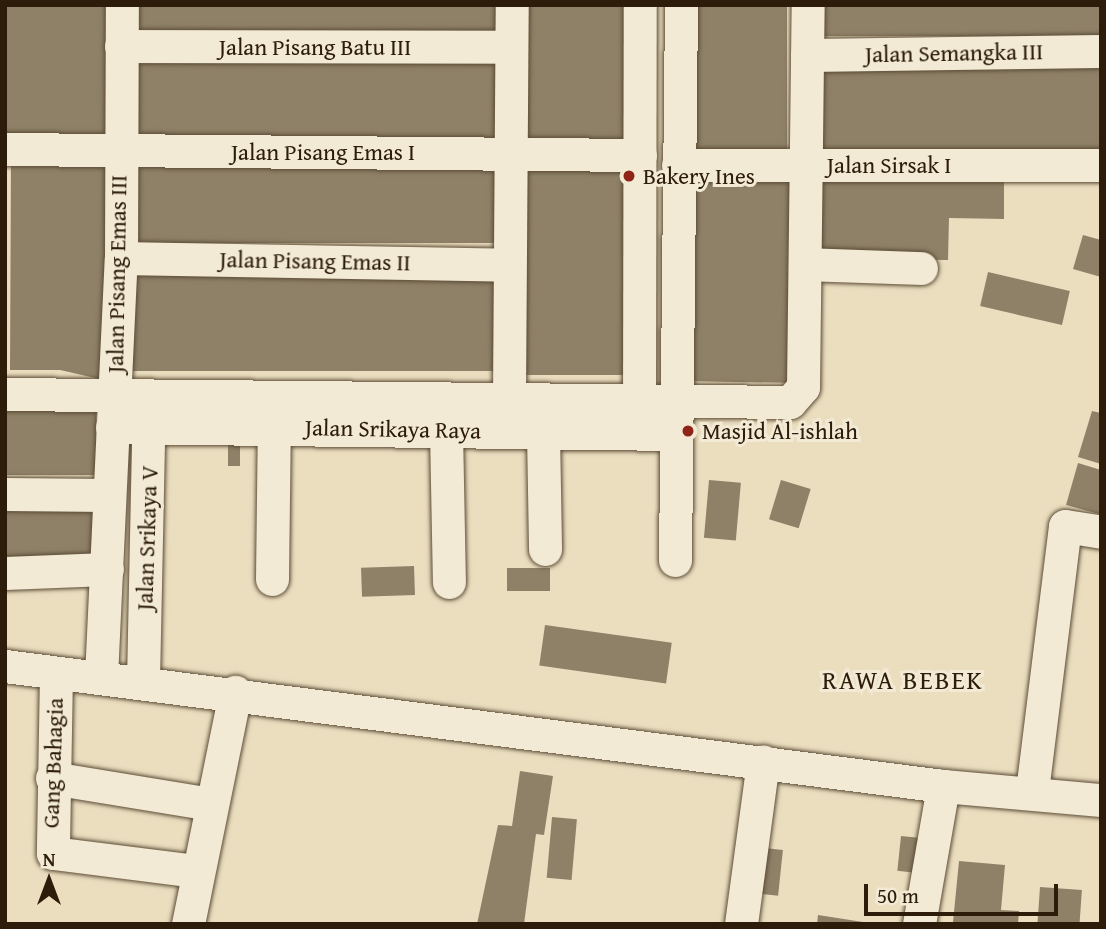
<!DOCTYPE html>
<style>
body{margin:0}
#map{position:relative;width:1106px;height:929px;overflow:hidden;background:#ebdebf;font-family:"Gentium Book Plus",serif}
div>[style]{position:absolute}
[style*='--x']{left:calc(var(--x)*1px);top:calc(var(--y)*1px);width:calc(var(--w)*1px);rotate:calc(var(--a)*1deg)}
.building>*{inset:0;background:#8f8168;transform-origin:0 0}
.roads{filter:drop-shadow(0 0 2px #5c4c36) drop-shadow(0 0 2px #5c4c36)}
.minor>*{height:33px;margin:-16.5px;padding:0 16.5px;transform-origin:16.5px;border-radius:16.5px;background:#f2ead5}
.dots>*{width:19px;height:19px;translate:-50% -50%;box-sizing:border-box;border:4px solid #f2ead5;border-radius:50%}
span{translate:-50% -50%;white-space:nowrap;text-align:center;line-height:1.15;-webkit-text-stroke:6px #f2ead5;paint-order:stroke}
.street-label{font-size:23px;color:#2c1c09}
.poi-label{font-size:23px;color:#2c1c09}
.left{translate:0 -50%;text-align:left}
.quarter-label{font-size:26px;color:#2c1c09;letter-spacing:2px}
.frame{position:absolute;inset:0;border:7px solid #2c1c09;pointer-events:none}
.north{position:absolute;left:14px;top:845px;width:70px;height:70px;-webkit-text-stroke:5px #f2ead5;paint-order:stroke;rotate:0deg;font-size:19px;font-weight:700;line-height:28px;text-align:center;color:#2c1c09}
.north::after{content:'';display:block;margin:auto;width:24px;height:32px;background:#2c1c09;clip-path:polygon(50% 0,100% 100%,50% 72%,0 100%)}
.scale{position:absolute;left:864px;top:884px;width:194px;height:32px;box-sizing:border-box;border:4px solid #2c1c09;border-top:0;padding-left:9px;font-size:21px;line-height:24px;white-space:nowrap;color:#2c1c09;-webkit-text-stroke:5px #f2ead5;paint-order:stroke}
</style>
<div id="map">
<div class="building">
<i style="left:5px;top:5px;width:107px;height:130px"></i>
<i style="left:138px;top:5px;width:369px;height:28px"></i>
<i style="left:523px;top:5px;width:108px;height:141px"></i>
<i style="left:688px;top:5px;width:99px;height:152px"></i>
<i style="left:814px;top:5px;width:287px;height:31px"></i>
<i style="left:131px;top:58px;width:368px;height:84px"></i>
<i style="left:814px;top:60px;width:287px;height:92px;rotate:1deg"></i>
<i style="clip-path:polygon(11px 151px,112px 152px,104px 380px,60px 370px,10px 370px)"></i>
<i style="left:136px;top:156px;width:365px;height:87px"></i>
<i style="left:523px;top:162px;width:116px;height:213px"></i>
<i style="left:687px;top:170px;width:106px;height:211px;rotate:1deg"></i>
<i style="clip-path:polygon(814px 176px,1004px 178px,1004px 219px,949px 218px,948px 260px,813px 259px)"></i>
<i style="clip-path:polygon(1083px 235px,1101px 240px,1101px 277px,1073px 269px)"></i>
<i style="left:125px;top:271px;width:375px;height:100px"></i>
<i style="left:988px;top:272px;width:84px;height:35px;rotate:13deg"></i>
<i style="left:5px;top:409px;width:91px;height:66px"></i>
<i style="clip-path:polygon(1092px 411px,1101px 413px,1101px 464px,1078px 457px)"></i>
<i style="left:228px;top:430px;width:12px;height:36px"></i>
<i style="clip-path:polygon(1078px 463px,1101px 470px,1099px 514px,1066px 505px)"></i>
<i style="left:709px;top:480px;width:32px;height:58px;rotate:5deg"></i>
<i style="left:781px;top:480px;width:31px;height:41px;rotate:17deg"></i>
<i style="left:103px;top:502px;width:60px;height:98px;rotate:88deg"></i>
<i style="left:414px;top:566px;width:29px;height:53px;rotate:88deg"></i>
<i style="left:550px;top:568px;width:23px;height:43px;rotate:90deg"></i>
<i style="left:545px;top:625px;width:128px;height:41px;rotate:8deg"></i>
<i style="clip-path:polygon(520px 771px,553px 776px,544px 835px,536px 834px,524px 924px,477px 924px,498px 825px,512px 826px)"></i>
<i style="left:552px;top:817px;width:25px;height:61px;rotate:5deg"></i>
<i style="left:901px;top:836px;width:20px;height:35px;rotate:6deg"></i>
<i style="left:765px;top:848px;width:18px;height:46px;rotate:6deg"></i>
<i style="clip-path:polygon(959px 861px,1005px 865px,1001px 910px,1019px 911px,1018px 924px,953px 922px)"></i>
<i style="left:1040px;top:887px;width:42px;height:37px;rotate:4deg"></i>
<i style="clip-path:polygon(818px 915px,863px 922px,863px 924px,817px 924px)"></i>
</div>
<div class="roads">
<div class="minor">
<i style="--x:121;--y:46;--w:389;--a:0.1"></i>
<i style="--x:807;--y:55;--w:294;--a:-0.8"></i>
<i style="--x:5;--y:149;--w:635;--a:0.54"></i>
<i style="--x:678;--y:165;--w:423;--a:0"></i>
<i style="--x:121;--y:258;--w:387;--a:1"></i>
<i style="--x:805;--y:264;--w:116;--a:2"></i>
<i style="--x:5;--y:394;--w:785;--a:0.58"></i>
<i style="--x:790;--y:402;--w:20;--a:-49"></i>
<i style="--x:803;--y:387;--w:382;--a:-89.3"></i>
<i style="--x:509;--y:396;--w:391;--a:-89.6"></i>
<i style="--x:639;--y:421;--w:416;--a:-89.9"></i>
<i style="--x:112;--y:427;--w:562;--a:0.71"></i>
<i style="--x:446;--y:430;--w:152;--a:88.9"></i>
<i style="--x:543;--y:432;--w:117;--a:89"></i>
<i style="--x:5;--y:494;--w:103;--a:0.6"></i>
<i style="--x:675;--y:560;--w:555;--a:-89.38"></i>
<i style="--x:5;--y:573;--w:102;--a:-2.2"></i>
<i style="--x:272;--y:579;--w:153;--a:-89.3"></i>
<i style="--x:5;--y:666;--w:946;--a:7.29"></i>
<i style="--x:943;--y:786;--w:159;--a:5.1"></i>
<i style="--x:56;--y:673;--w:180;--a:91"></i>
<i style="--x:53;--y:853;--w:143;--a:7.2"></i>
<i style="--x:101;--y:677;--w:419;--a:-87.3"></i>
<i style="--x:121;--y:258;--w:253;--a:-89.8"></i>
<i style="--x:143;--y:681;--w:277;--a:-88.8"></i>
<i style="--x:52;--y:778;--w:161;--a:9.3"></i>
<i style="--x:1032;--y:791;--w:267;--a:-82.9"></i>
<i style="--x:1065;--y:526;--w:36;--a:9"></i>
<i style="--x:188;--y:924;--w:237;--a:-78.5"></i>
<i style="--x:741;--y:924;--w:164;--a:-82.3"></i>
<i style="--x:919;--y:924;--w:140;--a:-80.1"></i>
</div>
</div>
<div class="dots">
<i style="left:629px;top:176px;background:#8f2418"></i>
<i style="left:688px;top:431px;background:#8f2418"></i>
</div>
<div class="street-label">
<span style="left:315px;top:47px">Jalan Pisang Batu III</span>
<span style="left:954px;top:53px;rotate:-1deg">Jalan Semangka III</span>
<span style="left:323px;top:152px">Jalan Pisang Emas I</span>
<span style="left:889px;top:165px">Jalan Sirsak I</span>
<span style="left:315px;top:261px;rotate:1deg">Jalan Pisang Emas II</span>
<span style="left:117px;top:274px;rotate:-89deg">Jalan Pisang Emas III</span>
<span style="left:393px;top:429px;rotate:1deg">Jalan Srikaya Raya</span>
<span style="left:147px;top:538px;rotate:-88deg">Jalan Srikaya V</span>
<span style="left:53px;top:763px;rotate:-88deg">Gang Bahagia</span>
</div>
<div class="poi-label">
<span class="left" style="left:643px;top:176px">Bakery Ines</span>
<span class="left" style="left:702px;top:431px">Masjid Al-ishlah</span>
</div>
<div class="quarter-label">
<span style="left:903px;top:680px">RAWA BEBEK</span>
</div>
<div class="frame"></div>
<div class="north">N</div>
<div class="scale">50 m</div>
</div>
